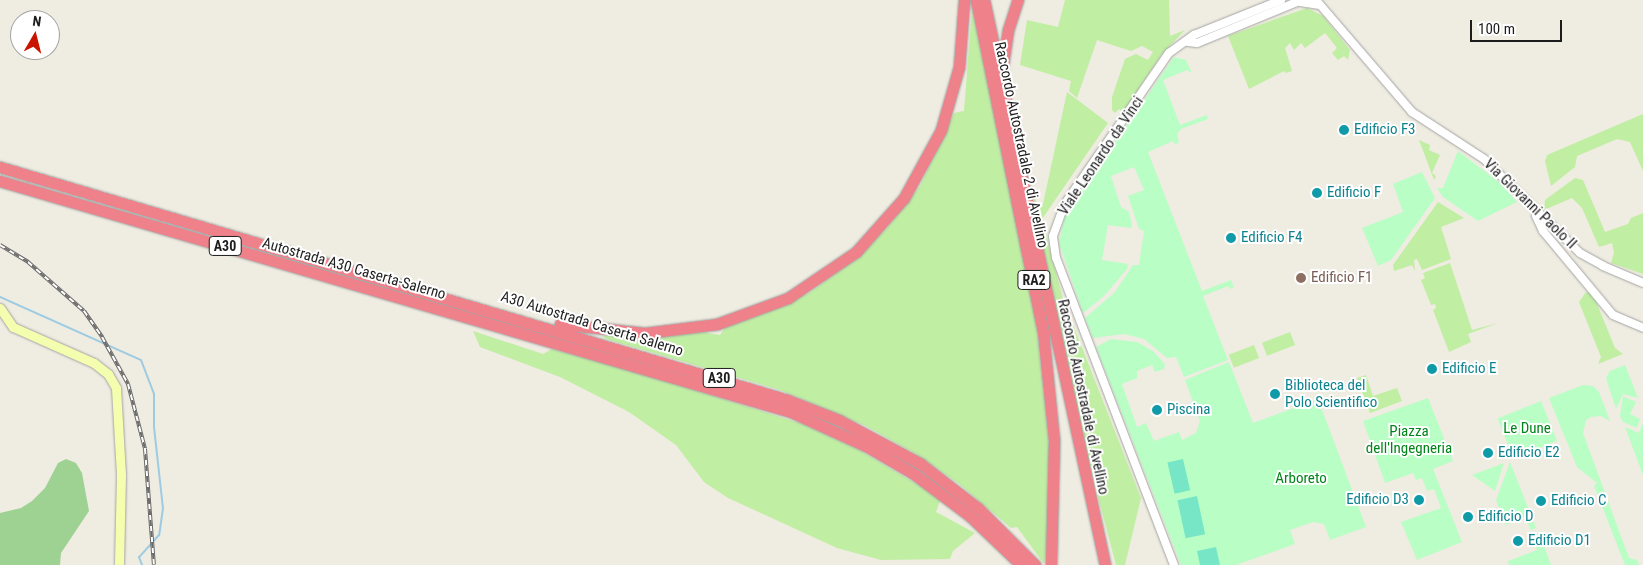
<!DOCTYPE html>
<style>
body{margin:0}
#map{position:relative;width:1643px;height:565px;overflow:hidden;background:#efece1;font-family:"Roboto Condensed",sans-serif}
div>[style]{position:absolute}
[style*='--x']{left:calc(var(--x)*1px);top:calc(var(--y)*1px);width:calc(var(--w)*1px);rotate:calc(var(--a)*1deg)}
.grass>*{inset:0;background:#c0eea2;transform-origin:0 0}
.forest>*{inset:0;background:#9ed292}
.park>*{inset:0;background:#b9fec5;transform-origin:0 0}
.pitch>*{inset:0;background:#77e6c6;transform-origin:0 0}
.stream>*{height:2px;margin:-1px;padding:0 1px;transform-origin:1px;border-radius:1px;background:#9dcbe1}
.roads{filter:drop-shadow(0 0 1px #a4a4a4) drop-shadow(0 0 1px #a4a4a4)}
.tertiary>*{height:8px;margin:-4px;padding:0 4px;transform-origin:4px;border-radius:4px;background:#fff}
.secondary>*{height:9px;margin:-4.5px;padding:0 4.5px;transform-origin:4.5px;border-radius:4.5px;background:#f3ffaf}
.motorway>*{height:11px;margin:-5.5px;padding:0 5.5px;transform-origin:5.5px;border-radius:5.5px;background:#ee818a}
.rail>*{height:4px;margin-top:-2px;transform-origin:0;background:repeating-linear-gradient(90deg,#fff 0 5.5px,#6b6b6b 0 11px);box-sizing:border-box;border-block:1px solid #6b6b6b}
.dots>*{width:14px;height:14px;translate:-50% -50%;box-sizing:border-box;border:2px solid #fff;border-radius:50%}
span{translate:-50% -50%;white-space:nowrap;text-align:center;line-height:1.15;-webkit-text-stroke:4px #fff;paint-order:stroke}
.shield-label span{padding:1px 4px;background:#fff;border:1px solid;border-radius:4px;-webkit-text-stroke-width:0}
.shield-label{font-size:14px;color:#1d1d1d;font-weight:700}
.culture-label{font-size:15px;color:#0d838f}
.left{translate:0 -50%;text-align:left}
.right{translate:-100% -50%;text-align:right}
.street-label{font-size:15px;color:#1d1d1d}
.education-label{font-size:15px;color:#785e54}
.park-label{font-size:15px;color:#018419}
.north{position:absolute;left:10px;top:10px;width:50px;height:50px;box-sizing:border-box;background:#fff;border:1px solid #a5a5a5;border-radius:50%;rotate:8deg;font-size:14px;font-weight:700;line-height:20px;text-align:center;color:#1d1d1d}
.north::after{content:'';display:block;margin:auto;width:18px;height:22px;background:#c91400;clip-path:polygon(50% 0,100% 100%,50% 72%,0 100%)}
.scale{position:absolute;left:1470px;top:20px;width:92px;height:22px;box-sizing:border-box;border:2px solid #1d1d1d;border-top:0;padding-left:6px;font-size:15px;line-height:18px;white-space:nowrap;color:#1d1d1d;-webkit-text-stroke:4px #fff;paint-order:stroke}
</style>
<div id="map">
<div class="grass">
<i style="clip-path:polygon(1065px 0,1169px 0,1170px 36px,1185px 30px,1162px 54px,1123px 112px,1119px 109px,1115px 113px,1112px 110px,1112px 97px,1125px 59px,1136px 54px,1148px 60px,1153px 52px,1142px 46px,1131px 51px,1097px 40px,1077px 98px,1069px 91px,1071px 81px,1020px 65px,1027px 20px,1058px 27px)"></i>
<i style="clip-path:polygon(1307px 8px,1323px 16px,1350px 50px,1348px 60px,1344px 56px,1338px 60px,1332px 53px,1337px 48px,1325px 33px,1305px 48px,1301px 43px,1294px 50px,1290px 43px,1285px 48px,1292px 71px,1286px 73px,1284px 71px,1249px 89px,1228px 36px)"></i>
<i style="clip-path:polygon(972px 9px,1034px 302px,1049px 446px,1048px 551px,1044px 564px,1017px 527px,1011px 528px,959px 484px,916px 454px,866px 426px,780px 390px,606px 339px,603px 336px,702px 332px,720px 335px,725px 327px,809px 293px,857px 258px,888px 227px,920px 186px,954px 113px,964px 111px)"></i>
<i style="clip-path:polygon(1067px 92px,1108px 123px,1042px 219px,1063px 299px,1141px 498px,1125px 565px,1116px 565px,1071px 394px,1027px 178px,1039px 209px,1043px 204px)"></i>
<i style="clip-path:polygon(1643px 114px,1643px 171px,1630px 142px,1617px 139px,1577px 156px,1575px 167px,1551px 186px,1545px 161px,1547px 155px)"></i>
<i style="clip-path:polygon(1419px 140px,1430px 145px,1429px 150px,1440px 155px,1432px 173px,1436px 176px,1434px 180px)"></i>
<i style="clip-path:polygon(1575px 178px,1583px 180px,1605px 232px,1628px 224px,1631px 218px,1643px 213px,1643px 274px,1611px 263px,1614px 253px,1612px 243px,1599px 247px,1582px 208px,1572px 198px,1544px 210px,1545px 200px)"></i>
<i style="clip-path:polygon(1438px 202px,1464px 218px,1441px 227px,1451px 259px,1422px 270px,1417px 259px,1414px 260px,1415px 271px,1412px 265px,1394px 271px,1393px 265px)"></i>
<i style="clip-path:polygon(1450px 263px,1472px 330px,1498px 323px,1468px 334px,1471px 342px,1449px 352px,1433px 310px,1436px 308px,1435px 304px,1431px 305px,1421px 280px,1425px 278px,1423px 273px)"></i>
<i style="clip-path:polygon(1586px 292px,1593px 294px,1615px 348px,1623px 354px,1598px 364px,1601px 357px,1579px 302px)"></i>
<i style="clip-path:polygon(473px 331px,543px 354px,552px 349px,633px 371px,803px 424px,859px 450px,920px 486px,940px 501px,936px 512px,975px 533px,953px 551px,950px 559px,881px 560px,837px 548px,728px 498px,704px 482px,676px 445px,629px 412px,560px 377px,480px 347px)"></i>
<i style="left:1290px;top:332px;width:14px;height:30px;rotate:69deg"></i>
<i style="left:1254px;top:345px;width:14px;height:27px;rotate:69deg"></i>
<i style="clip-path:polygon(1366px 375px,1373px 396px,1397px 388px,1402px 401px,1370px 413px,1357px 378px)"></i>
</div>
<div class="forest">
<i style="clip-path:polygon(66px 459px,76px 463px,82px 473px,89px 511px,61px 553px,60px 565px,0 565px,0 513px,21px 508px,32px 501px,45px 488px,58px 463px)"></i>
</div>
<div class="park">
<i style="clip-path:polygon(1174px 57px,1186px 60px,1192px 73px,1187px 70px,1163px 80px,1180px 125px,1207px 115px,1208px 119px,1181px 129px,1177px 134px,1179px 143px,1175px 144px,1173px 141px,1148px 152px,1202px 291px,1231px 280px,1234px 287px,1230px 289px,1228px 286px,1203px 296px,1228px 360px,1184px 377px,1176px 357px,1167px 358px,1144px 339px,1124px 334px,1093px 338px,1085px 318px,1115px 292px,1133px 265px,1139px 265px,1144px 231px,1139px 229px,1128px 196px,1144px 190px,1134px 167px,1111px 176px,1121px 207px,1129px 212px,1132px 224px,1131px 228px,1108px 225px,1102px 260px,1128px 264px,1127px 269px,1104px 296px,1083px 313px,1059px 243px,1065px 215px)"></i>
<i style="clip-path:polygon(1458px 151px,1500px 183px,1517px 202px,1478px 221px,1443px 197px,1437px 188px,1443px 188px)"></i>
<i style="clip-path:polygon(1422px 172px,1435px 198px,1391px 260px,1378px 266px,1362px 228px,1403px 212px,1393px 184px)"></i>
<i style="clip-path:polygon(1111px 339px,1137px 342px,1153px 351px,1165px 364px,1164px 369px,1155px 372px,1152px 365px,1137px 371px,1137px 378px,1122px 384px,1137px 427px,1146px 423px,1154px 441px,1179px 432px,1182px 440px,1196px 433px,1200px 421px,1185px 380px,1229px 362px,1253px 423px,1318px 399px,1366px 527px,1330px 540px,1324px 524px,1313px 522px,1290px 530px,1295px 544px,1236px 565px,1181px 565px,1096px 347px)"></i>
<i style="clip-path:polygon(1625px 365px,1638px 398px,1623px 394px,1616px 409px,1606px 378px,1610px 371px)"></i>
<i style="clip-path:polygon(1583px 385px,1593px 386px,1599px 392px,1610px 421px,1601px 416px,1591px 417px,1586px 420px,1583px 433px,1629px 558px,1637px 560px,1639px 565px,1625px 565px,1594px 486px,1597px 483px,1577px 467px,1549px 398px)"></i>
<i style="clip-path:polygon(1623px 396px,1636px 402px,1630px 414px,1640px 419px,1637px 428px,1623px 422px,1620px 416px)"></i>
<i style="clip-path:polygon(1428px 398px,1453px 461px,1433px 469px,1462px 542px,1417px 560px,1401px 522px,1441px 508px,1434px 489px,1427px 491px,1422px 478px,1416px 480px,1413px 473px,1385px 483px,1363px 421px)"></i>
<i style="left:1541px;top:401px;width:43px;height:47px;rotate:68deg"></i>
<i style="clip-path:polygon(1643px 423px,1643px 475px,1625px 427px,1639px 433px)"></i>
<i style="clip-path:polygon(1510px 462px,1536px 528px,1531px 530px,1525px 517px,1506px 525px,1496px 500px)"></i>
<i style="clip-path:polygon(1504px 463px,1495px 491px,1472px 475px)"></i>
<i style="clip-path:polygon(1539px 533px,1551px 565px,1509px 565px,1508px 561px,1537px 550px,1532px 536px)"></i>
</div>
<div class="pitch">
<i style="left:1183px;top:459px;width:32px;height:16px;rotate:77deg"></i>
<i style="left:1197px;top:496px;width:39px;height:20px;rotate:78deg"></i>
<i style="clip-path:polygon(1216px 547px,1220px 565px,1200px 565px,1197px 551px)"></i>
</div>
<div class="stream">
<i style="--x:0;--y:297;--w:154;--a:24.1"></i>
<i style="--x:141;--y:360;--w:36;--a:69"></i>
<i style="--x:154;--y:394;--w:33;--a:90"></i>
<i style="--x:154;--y:427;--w:81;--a:83.7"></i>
<i style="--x:163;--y:508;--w:27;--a:98"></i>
<i style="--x:159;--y:535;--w:30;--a:132"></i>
<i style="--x:139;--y:557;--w:9;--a:69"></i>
</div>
<div class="roads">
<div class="tertiary">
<i style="--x:1316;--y:0;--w:148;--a:49.4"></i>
<i style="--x:1412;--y:112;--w:86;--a:33.1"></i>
<i style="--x:1484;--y:159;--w:134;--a:44.4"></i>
<i style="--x:1580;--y:253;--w:26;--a:29"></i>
<i style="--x:1603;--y:266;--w:43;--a:23"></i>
<i style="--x:1300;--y:2;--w:20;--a:9"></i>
<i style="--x:1188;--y:42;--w:9;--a:6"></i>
<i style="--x:1197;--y:43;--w:108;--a:-22.3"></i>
<i style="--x:1536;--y:216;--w:17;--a:65"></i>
<i style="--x:1543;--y:231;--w:109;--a:50.2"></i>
<i style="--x:1613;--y:315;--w:33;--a:23"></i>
<i style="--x:1174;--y:565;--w:329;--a:-111"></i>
<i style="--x:1056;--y:258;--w:22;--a:-98"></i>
<i style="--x:1053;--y:236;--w:33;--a:-70"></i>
<i style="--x:1064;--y:205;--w:185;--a:-55.4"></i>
<i style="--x:1169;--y:53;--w:31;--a:-36"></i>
<i style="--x:1194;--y:35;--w:94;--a:-21.9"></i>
</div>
<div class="secondary">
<i style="--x:0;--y:308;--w:23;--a:56"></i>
<i style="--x:13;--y:327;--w:89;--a:24"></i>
<i style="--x:94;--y:363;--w:18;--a:38"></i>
<i style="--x:108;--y:374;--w:16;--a:60"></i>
<i style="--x:116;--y:388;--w:87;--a:86.7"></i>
<i style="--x:121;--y:475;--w:90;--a:91.3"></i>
</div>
<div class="motorway">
<i style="--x:976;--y:0;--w:339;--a:78.6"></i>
<i style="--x:1043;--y:332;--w:110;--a:84.2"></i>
<i style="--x:1054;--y:441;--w:124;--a:91.4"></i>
<i style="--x:984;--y:0;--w:578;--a:77.91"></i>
<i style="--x:1002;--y:70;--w:40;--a:-81.5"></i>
<i style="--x:1008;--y:30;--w:32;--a:-72"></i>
<i style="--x:0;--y:167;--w:822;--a:16.47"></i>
<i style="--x:788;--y:400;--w:55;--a:21.4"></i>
<i style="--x:839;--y:420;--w:93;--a:28.2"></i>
<i style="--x:921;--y:464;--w:72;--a:37.7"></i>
<i style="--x:978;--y:508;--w:81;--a:45"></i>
<i style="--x:0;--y:181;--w:824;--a:16.28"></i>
<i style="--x:791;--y:412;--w:82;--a:24.4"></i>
<i style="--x:866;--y:446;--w:56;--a:30.3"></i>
<i style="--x:914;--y:474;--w:71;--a:37"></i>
<i style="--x:971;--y:517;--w:69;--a:43.8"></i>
<i style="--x:560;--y:324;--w:85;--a:6"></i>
<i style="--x:645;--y:333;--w:73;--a:-7.1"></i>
<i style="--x:717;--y:324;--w:76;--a:-20.1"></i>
<i style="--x:788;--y:298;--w:82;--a:-34.1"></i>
<i style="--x:856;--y:252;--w:72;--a:-48.4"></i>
<i style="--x:904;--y:198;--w:77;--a:-61.4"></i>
<i style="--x:941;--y:130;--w:66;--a:-74.1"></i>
<i style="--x:959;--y:67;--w:67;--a:-85.7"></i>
</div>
</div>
<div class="rail">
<i style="--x:0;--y:245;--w:33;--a:31"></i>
<i style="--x:28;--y:262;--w:74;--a:41.2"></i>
<i style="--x:84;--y:311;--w:32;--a:55"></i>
<i style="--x:102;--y:337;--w:54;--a:61"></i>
<i style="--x:128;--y:384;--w:67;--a:75.3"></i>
<i style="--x:145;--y:449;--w:116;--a:85.6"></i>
</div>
<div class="dots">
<i style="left:1344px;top:130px;background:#0f9aa8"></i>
<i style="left:1317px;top:193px;background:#0f9aa8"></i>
<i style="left:1231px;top:238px;background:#0f9aa8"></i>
<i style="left:1301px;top:278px;background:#8d6e63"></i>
<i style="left:1432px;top:369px;background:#0f9aa8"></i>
<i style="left:1275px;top:394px;background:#0f9aa8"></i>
<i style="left:1157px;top:410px;background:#0f9aa8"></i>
<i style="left:1488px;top:453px;background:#0f9aa8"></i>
<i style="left:1419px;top:500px;background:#0f9aa8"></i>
<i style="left:1541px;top:501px;background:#0f9aa8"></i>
<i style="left:1468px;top:517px;background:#0f9aa8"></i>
<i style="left:1518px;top:541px;background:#0f9aa8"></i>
</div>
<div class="shield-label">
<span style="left:225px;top:246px">A30</span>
<span style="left:1034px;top:280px">RA2</span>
<span style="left:719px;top:378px">A30</span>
</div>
<div class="culture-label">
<span class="left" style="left:1354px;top:130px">Edificio F3</span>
<span class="left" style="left:1327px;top:193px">Edificio F</span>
<span class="left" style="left:1241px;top:238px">Edificio F4</span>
<span class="left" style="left:1442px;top:369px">Edificio E</span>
<span class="left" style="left:1285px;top:394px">Biblioteca del<br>Polo Scientifico</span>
<span class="left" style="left:1167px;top:410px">Piscina</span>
<span class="left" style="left:1498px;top:453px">Edificio E2</span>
<span class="right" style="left:1409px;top:500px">Edificio D3</span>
<span class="left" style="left:1551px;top:501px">Edificio C</span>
<span class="left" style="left:1478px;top:517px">Edificio D</span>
<span class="left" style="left:1528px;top:541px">Edificio D1</span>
</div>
<div class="street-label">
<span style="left:1021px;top:145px;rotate:78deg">Raccordo Autostradale 2 di Avellino</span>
<span style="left:1101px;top:156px;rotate:-56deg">Viale Leonardo da Vinci</span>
<span style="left:1530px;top:204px;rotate:44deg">Via Giovanni Paolo II</span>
<span style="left:354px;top:269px;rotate:16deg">Autostrada A30 Caserta-Salerno</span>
<span style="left:592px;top:324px;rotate:17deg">A30 Autostrada Caserta Salerno</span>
<span style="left:1083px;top:397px;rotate:78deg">Raccordo Autostradale di Avellino</span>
</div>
<div class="education-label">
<span class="left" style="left:1311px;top:278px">Edificio F1</span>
</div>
<div class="park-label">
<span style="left:1527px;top:429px">Le Dune</span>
<span style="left:1409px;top:440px">Piazza<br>dell'Ingegneria</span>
<span style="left:1301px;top:479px">Arboreto</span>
</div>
<div class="north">N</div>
<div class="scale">100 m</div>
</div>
